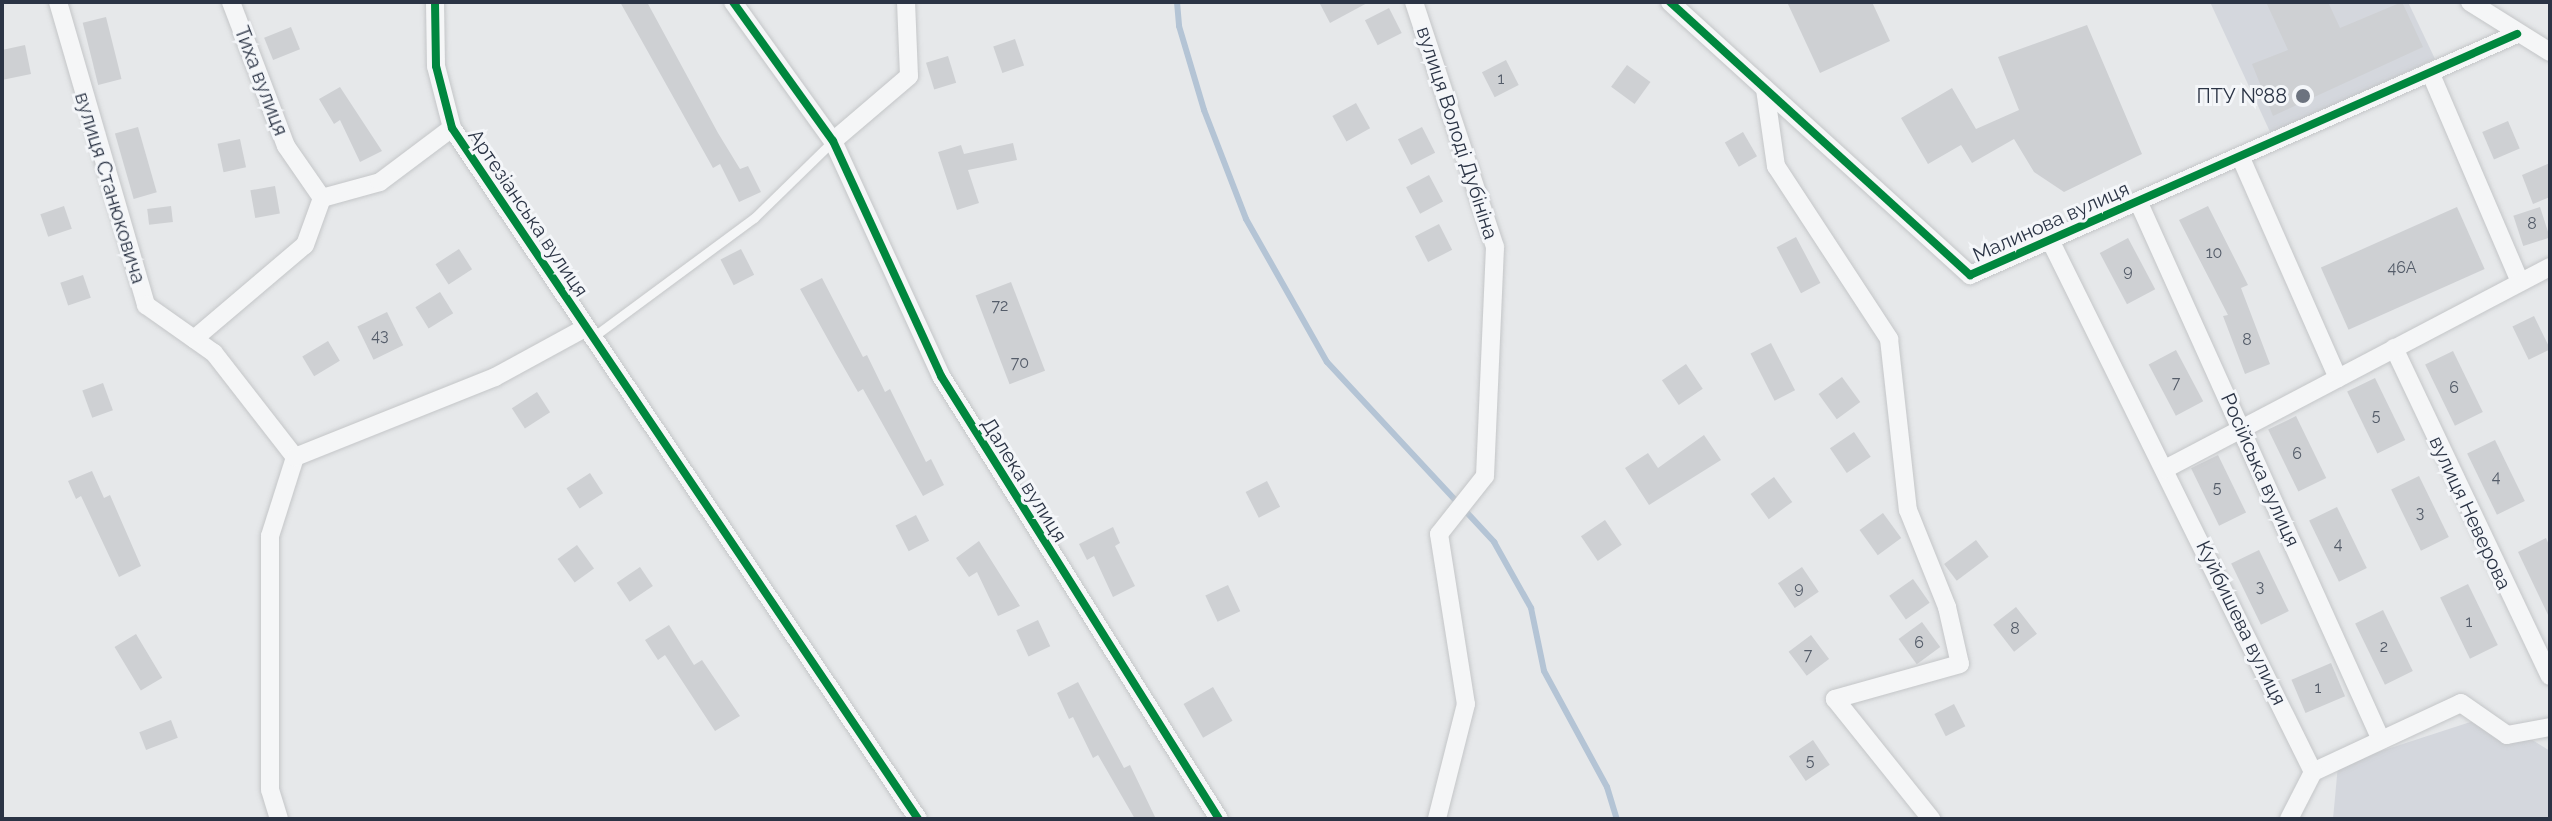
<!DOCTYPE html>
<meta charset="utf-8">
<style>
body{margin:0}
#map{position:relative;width:2552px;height:821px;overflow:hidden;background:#e6e8ea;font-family:Raleway,sans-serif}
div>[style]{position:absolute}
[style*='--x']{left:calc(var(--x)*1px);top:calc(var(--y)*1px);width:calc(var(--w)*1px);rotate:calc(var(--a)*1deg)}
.built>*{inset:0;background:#d4d7dd}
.stream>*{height:6px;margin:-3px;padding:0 3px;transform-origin:3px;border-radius:3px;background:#b4c4d5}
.building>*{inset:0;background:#ced0d3;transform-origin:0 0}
.roads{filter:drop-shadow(0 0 2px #c4c6c8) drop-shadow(0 0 2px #c4c6c8)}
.lane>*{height:9px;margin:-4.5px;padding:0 4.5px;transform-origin:4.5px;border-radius:4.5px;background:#f5f6f7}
.street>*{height:18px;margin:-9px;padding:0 9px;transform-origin:9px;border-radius:9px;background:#f5f6f7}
.cycleway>*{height:8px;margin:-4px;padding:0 4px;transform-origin:4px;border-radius:4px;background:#00873e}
.dots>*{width:22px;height:22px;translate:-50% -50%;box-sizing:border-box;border:4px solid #f4f6f9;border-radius:50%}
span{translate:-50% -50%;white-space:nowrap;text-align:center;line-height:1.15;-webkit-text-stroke:6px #f4f6f9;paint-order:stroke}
.number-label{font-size:16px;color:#545c69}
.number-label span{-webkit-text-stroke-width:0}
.street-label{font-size:20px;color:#2b3445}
.poi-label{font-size:20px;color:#2b3445}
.right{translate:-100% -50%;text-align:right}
.frame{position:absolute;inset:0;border:4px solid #2b3445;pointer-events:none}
</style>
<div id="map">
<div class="built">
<i style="clip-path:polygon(2210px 2px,2408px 2px,2435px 59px,2271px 134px)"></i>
<i style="clip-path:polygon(2492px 715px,2550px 751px,2550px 819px,2333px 819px,2338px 765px)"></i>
</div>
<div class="stream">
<i style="--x:1177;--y:2;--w:24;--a:85"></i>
<i style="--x:1179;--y:26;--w:88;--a:73.4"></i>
<i style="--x:1204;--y:110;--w:117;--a:68.9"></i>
<i style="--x:1246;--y:219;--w:164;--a:60.5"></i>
<i style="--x:1327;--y:362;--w:246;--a:47.1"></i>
<i style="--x:1494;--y:542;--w:76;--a:60.7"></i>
<i style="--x:1531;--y:608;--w:64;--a:78.3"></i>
<i style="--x:1544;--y:671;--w:132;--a:61.5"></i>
<i style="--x:1607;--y:787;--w:34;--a:73"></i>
</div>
<div class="building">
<i style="clip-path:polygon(620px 2px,647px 2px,718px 133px,740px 169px,748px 166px,761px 192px,739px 202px,720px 164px,713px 168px)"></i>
<i style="clip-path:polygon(1319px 2px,1369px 2px,1330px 23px)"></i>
<i style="clip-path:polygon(1787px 2px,1872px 2px,1890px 41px,1820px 73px)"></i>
<i style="clip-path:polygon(2266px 2px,2328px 2px,2340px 28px,2402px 2px,2423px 47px,2273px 116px,2252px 64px,2288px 50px)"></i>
<i style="left:1389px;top:8px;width:28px;height:27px;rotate:63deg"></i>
<i style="left:106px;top:17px;width:64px;height:24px;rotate:76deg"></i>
<i style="clip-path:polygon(2087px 25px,2142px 154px,2064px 192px,2034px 172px,2014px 139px,1972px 163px,1961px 145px,1928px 164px,1901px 118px,1952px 88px,1976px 129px,2019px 110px,1998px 57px)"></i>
<i style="left:291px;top:27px;width:24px;height:29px;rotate:68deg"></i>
<i style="left:1015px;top:39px;width:28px;height:23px;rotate:71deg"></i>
<i style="clip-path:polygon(25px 45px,31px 74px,2px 80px,2px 50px)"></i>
<i style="left:948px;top:56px;width:28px;height:23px;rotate:73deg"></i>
<i style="left:1506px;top:60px;width:28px;height:27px;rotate:63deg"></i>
<i style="left:1627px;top:65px;width:29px;height:27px;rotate:36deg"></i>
<i style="clip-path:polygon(340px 87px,382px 151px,360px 162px,340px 120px,334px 124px,319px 99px)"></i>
<i style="left:1356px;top:103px;width:29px;height:27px;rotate:61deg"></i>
<i style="left:2508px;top:121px;width:30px;height:28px;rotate:67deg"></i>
<i style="left:138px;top:127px;width:68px;height:24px;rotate:74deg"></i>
<i style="left:1422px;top:127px;width:29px;height:27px;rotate:63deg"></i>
<i style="left:1743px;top:132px;width:28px;height:21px;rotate:60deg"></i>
<i style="left:240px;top:139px;width:29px;height:23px;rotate:78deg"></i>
<i style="clip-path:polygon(1013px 143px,1017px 160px,968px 170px,979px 203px,957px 210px,938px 152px,961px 145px,964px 154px)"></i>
<i style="clip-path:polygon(2550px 163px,2550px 197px,2533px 204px,2522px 175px)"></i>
<i style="left:1429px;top:175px;width:30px;height:26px;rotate:62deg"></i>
<i style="left:275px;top:186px;width:28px;height:25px;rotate:80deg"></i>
<i style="left:64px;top:206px;width:24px;height:25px;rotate:71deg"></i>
<i style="left:171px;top:206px;width:16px;height:24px;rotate:83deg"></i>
<i style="clip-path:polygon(2208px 206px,2248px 285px,2241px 288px,2270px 364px,2245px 374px,2223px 316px,2228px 315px,2179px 220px)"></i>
<i style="left:2457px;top:207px;width:68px;height:149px;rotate:66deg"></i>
<i style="left:2540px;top:207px;width:32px;height:28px;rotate:72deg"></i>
<i style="left:1439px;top:224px;width:29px;height:27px;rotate:63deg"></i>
<i style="left:1796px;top:237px;width:52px;height:22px;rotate:62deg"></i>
<i style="left:2128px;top:238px;width:58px;height:32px;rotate:62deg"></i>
<i style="left:459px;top:249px;width:24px;height:28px;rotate:57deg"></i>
<i style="left:741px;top:249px;width:29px;height:23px;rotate:63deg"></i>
<i style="left:83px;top:275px;width:24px;height:24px;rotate:71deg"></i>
<i style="clip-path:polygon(822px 278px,863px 357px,867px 355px,885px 392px,890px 389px,926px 462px,931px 459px,944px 485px,923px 496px,863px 389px,858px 392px,835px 352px,800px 289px)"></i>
<i style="left:1011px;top:282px;width:95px;height:38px;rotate:69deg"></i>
<i style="left:440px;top:292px;width:25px;height:29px;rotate:58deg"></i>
<i style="left:387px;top:312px;width:37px;height:33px;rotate:64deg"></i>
<i style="left:2534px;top:316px;width:37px;height:24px;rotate:64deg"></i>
<i style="left:328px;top:341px;width:23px;height:30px;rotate:59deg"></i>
<i style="left:1771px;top:343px;width:53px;height:23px;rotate:63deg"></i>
<i style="left:2176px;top:350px;width:58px;height:31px;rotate:62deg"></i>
<i style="left:2453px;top:351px;width:68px;height:31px;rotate:64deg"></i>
<i style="left:1686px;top:364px;width:30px;height:29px;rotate:56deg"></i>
<i style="left:1842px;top:377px;width:31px;height:29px;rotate:54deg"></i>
<i style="left:2375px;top:378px;width:69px;height:31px;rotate:64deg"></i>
<i style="left:103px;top:383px;width:29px;height:22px;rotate:70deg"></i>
<i style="left:537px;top:392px;width:24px;height:30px;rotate:57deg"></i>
<i style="left:2296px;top:416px;width:69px;height:31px;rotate:64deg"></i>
<i style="left:1854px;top:432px;width:30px;height:29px;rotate:56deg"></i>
<i style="clip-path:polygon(1704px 435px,1721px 460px,1649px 505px,1625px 468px,1648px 453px,1658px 468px)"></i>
<i style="left:2495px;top:440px;width:68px;height:31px;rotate:64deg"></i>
<i style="left:2218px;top:455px;width:64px;height:30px;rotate:64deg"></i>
<i style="clip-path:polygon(92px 471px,104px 498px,110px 495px,141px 566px,119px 577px,81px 496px,76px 499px,68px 481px)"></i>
<i style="left:590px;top:473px;width:24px;height:28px;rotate:57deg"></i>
<i style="left:2419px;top:476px;width:68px;height:31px;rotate:64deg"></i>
<i style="left:1774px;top:477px;width:31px;height:29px;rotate:54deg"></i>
<i style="left:1267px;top:481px;width:29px;height:24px;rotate:63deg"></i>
<i style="left:2337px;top:507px;width:68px;height:31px;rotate:64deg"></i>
<i style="left:1883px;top:513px;width:31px;height:29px;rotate:54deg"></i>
<i style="left:916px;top:515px;width:29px;height:23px;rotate:63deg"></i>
<i style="left:1605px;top:520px;width:30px;height:29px;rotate:56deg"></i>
<i style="clip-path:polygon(1113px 527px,1120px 543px,1115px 546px,1135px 586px,1113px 597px,1094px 556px,1087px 560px,1079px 544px)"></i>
<i style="clip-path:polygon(2546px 538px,2550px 547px,2550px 619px,2518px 552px)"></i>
<i style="left:1976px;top:540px;width:21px;height:40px;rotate:53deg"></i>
<i style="clip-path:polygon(979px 541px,1020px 606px,998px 616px,977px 572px,969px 577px,956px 558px)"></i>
<i style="left:577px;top:545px;width:29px;height:24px;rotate:54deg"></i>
<i style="left:2259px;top:550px;width:68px;height:31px;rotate:64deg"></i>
<i style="left:640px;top:567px;width:23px;height:28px;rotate:56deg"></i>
<i style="left:1802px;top:567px;width:30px;height:29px;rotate:56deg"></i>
<i style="left:1913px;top:579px;width:29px;height:29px;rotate:55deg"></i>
<i style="left:2468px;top:584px;width:68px;height:31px;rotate:64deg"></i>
<i style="left:1228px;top:585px;width:29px;height:25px;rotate:65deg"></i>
<i style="left:2016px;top:607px;width:34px;height:29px;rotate:52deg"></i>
<i style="left:2383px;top:610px;width:68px;height:31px;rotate:64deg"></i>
<i style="left:1038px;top:620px;width:29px;height:24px;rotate:65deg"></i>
<i style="left:1922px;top:622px;width:31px;height:29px;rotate:54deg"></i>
<i style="clip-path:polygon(669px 625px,694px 665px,702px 660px,740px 716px,715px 731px,665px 655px,658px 660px,645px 640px)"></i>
<i style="left:136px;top:634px;width:51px;height:25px;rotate:59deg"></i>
<i style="left:1811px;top:635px;width:30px;height:28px;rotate:53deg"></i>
<i style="left:2331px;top:663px;width:36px;height:43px;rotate:67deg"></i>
<i style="clip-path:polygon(1078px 682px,1124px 768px,1130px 765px,1156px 819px,1135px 819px,1098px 755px,1093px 758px,1073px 717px,1069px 719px,1057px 693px)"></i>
<i style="left:1213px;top:687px;width:39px;height:34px;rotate:60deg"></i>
<i style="left:1954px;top:704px;width:25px;height:22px;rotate:63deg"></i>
<i style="left:171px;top:720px;width:19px;height:34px;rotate:69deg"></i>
<i style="left:1813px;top:740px;width:30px;height:29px;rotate:56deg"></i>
</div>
<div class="roads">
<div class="lane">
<i style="--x:593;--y:337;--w:200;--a:-36.5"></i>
<i style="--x:754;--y:218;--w:110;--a:-44.3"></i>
</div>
<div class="street">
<i style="--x:58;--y:2;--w:316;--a:73.8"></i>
<i style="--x:146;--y:305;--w:83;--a:35.2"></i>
<i style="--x:214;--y:353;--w:132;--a:52.1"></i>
<i style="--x:231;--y:2;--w:154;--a:69.1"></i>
<i style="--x:286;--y:146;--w:63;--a:55.3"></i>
<i style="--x:435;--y:2;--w:64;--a:89.1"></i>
<i style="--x:436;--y:66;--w:64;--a:75.5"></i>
<i style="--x:452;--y:128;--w:833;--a:56"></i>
<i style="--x:733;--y:2;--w:171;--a:54.3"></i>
<i style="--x:833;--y:141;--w:259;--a:65.3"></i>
<i style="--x:941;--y:376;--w:523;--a:57.89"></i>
<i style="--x:1414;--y:2;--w:258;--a:71.7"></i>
<i style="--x:1495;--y:247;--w:229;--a:92.5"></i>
<i style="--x:1485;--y:476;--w:74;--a:128.4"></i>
<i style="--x:1439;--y:534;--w:172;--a:81"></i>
<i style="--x:1466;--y:704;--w:119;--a:104.2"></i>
<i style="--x:1670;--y:2;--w:406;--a:42.3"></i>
<i style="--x:1970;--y:275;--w:598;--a:-23.78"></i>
<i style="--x:2470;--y:2;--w:94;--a:32"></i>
<i style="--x:2430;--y:72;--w:228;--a:66.8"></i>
<i style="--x:1765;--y:89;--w:78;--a:81.9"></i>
<i style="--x:1776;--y:166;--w:207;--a:56.8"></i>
<i style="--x:1889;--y:339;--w:172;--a:83.7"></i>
<i style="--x:1908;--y:510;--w:105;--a:68.1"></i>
<i style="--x:1947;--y:607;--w:58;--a:77.2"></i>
<i style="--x:1960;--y:664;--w:130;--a:164.4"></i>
<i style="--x:1835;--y:699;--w:154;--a:51.3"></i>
<i style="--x:833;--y:141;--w:100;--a:-40.5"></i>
<i style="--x:909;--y:76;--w:74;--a:-92.3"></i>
<i style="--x:2240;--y:156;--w:243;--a:66.2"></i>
<i style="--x:322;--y:198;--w:60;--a:-15.4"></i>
<i style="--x:380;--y:182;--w:90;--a:-36.9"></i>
<i style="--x:2138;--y:201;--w:591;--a:65.73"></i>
<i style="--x:2050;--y:240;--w:593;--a:63.69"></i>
<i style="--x:2313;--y:772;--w:163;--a:-25"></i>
<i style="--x:2461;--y:703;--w:56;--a:34.8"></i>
<i style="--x:2507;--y:735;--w:44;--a:-10.5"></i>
<i style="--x:194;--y:339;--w:145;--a:-40.3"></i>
<i style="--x:305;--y:245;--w:50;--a:-70.1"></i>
<i style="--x:2394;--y:348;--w:363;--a:64.6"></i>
<i style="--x:2165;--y:469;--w:435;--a:-27.7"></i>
<i style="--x:279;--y:819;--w:30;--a:-107"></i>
<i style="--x:270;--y:790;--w:254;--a:-90"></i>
<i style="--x:270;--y:536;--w:83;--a:-72.4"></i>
<i style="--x:295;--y:457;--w:215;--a:-21.8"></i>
<i style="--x:495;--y:377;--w:102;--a:-28.6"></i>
<i style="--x:2289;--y:819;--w:53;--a:-62.9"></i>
</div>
</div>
<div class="cycleway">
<i style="--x:435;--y:2;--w:64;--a:89.1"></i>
<i style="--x:436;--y:66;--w:64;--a:75.5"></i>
<i style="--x:452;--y:128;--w:833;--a:56"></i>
<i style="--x:733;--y:2;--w:171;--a:54.3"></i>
<i style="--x:833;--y:141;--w:259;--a:65.3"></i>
<i style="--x:941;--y:376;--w:523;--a:57.89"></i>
<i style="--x:1670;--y:2;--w:406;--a:42.3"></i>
<i style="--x:1970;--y:275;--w:598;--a:-23.78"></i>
</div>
<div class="dots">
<i style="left:2303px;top:96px;background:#6c737f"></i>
</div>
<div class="number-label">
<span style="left:1501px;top:79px">1</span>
<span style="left:2532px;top:224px">8</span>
<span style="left:2214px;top:253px">10</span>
<span style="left:2402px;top:268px">46А</span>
<span style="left:2128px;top:271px">9</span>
<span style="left:1000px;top:306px">72</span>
<span style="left:380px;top:336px">43</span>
<span style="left:2247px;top:340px">8</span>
<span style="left:1020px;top:363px">70</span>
<span style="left:2176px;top:383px">7</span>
<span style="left:2454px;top:388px">6</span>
<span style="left:2376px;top:416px">5</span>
<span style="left:2297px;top:454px">6</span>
<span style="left:2496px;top:477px">4</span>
<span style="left:2217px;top:488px">5</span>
<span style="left:2420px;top:513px">3</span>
<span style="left:2338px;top:544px">4</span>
<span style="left:2260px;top:587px">3</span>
<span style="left:1799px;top:588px">9</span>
<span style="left:2469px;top:622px">1</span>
<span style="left:2015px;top:629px">8</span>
<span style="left:1919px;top:643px">6</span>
<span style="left:2384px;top:647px">2</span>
<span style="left:1808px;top:655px">7</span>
<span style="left:2318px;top:688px">1</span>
<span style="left:1810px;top:761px">5</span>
</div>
<div class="street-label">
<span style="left:261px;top:81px;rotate:69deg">Тиха вулиця</span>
<span style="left:1457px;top:133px;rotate:72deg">вулиця Володі Дубініна</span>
<span style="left:110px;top:188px;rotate:73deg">вулиця Станюковича</span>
<span style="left:528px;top:213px;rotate:56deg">Артезіанська вулиця</span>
<span style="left:2051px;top:222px;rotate:-24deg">Малинова вулиця</span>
<span style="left:2260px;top:470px;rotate:66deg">Російська вулиця</span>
<span style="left:1024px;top:480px;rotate:58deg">Далека вулиця</span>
<span style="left:2470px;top:513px;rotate:65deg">вулиця Неверова</span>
<span style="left:2241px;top:623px;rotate:64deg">Куйбишева вулиця</span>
</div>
<div class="poi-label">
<span class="right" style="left:2287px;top:96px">ПТУ №88</span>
</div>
<div class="frame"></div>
</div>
